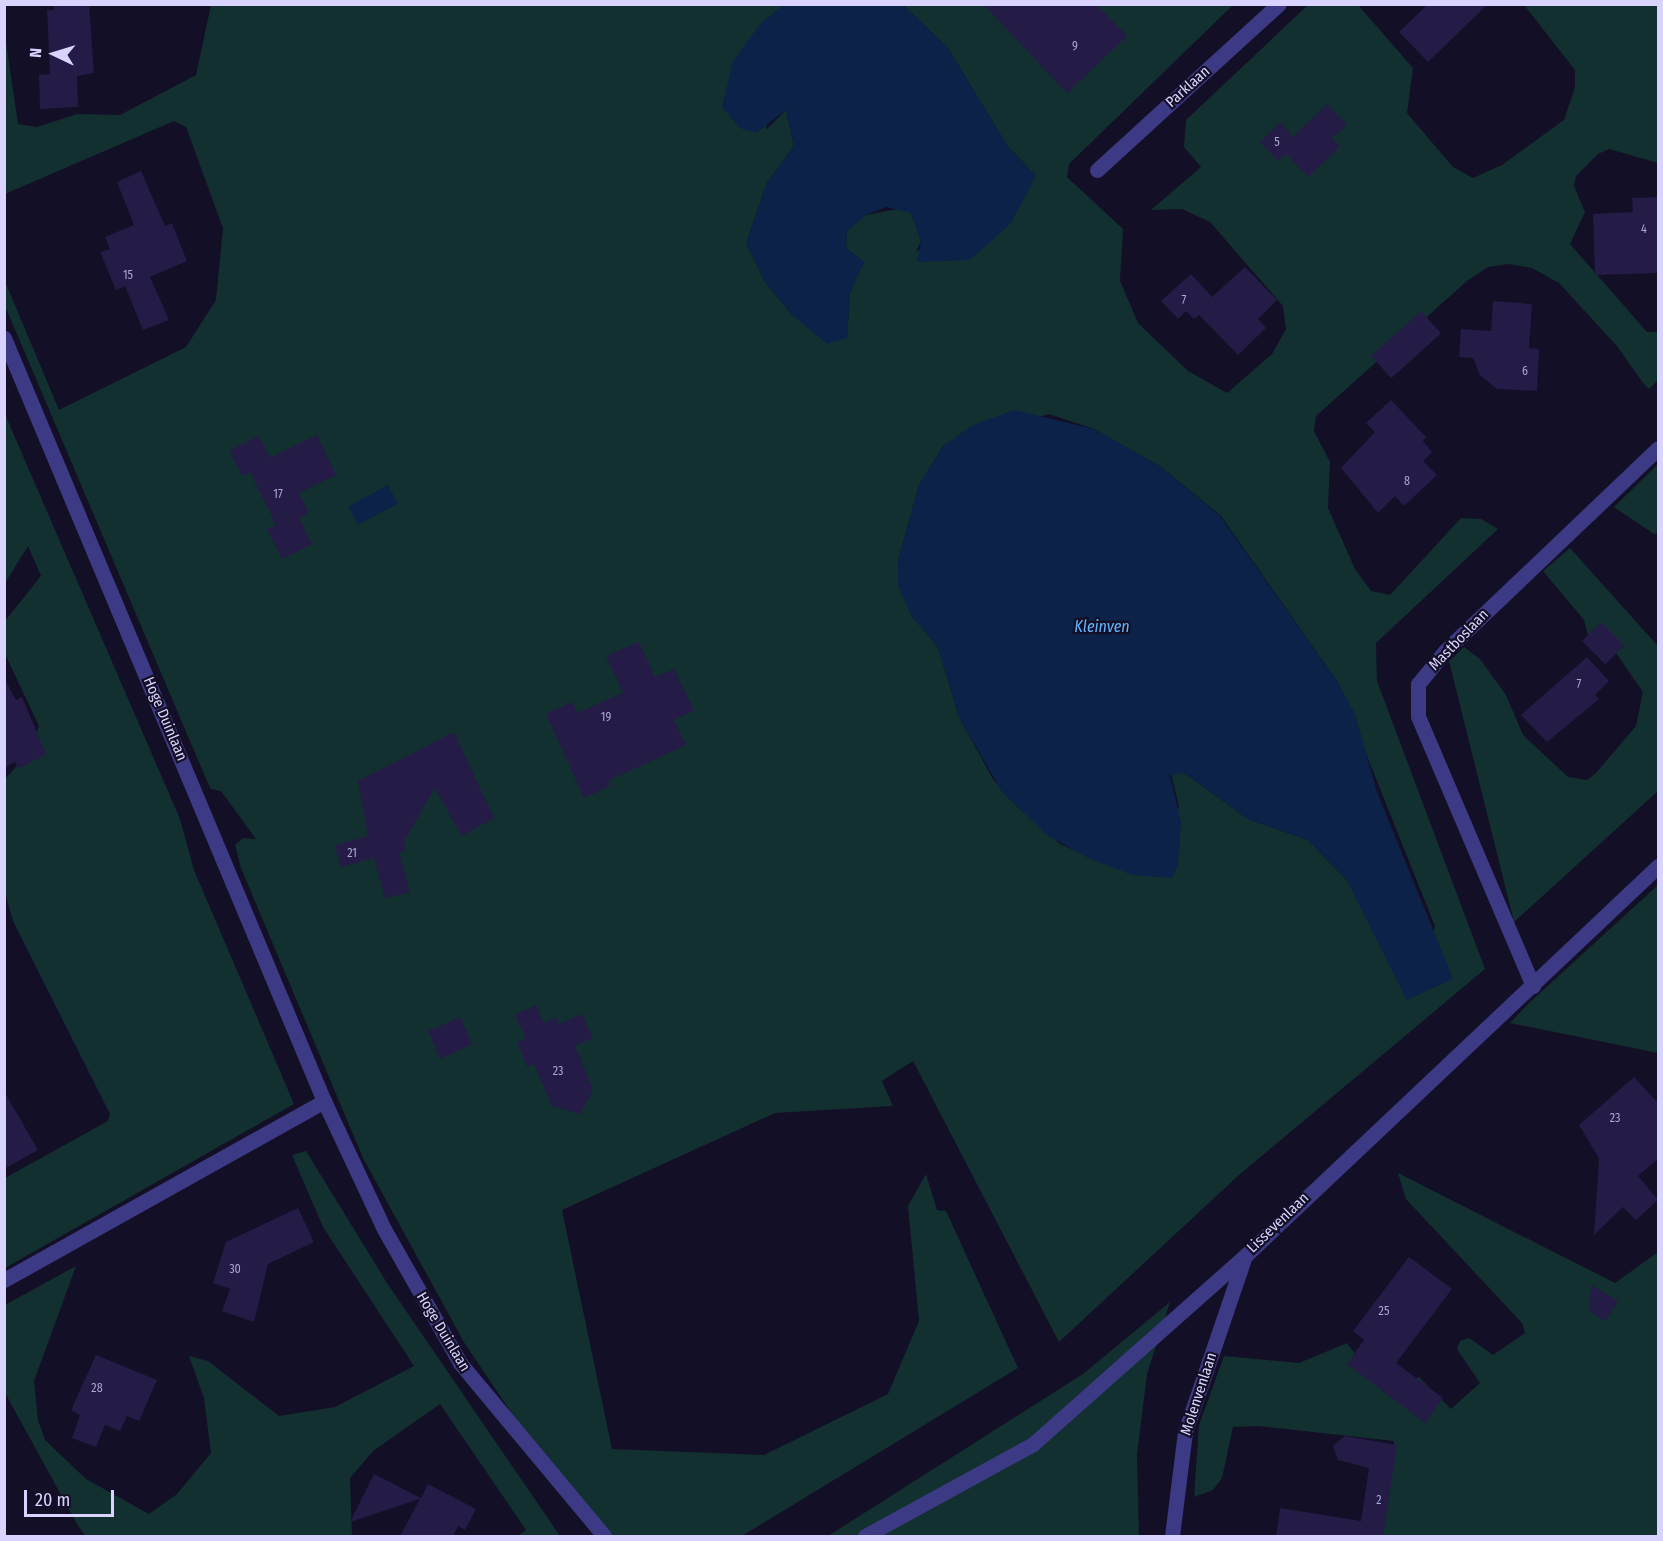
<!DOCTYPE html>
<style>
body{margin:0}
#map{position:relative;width:1663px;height:1541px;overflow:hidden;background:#130f26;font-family:"Fira Sans Condensed",sans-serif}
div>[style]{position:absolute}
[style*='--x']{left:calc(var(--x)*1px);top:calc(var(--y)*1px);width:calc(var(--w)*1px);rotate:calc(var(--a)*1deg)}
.green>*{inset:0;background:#12302f}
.water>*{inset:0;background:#0c2248;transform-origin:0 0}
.building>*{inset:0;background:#241b47;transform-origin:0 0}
.street>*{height:15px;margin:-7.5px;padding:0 7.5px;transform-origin:7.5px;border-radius:7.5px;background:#3d3a85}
span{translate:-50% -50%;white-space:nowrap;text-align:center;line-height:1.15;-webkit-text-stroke:4.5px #130f26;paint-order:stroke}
.number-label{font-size:12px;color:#aca6d1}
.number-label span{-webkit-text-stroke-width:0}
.street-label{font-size:15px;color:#d9d4ff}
.water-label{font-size:16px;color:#62b6ff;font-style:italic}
.frame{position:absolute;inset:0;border:6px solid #d9d4ff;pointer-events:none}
.north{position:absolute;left:24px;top:24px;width:60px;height:60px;-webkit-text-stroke:4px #130f26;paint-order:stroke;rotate:274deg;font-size:16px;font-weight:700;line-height:24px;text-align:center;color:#d9d4ff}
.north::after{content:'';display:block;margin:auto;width:21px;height:27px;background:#d9d4ff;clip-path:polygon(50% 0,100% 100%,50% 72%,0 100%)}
.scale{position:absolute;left:24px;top:1490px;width:90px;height:27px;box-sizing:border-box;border:3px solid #d9d4ff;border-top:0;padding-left:8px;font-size:18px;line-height:21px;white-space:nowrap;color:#d9d4ff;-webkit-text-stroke:4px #130f26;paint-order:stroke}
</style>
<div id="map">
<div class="green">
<i style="clip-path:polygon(evenodd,211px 5px,785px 5px,780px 10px,766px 130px,786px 110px,794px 146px,767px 183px,746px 243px,765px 282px,792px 315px,847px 338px,850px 292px,864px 262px,846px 248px,847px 230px,866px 215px,903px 208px,911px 213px,921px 241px,916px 252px,1036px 176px,1008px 147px,948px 48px,903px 5px,1233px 5px,1069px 164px,1067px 177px,1123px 229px,1120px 281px,1138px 323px,1188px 371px,1227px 393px,1272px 354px,1286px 329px,1283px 306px,1210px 222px,1182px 209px,1151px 210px,1201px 167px,1184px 147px,1186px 120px,1308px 5px,1358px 5px,1413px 68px,1407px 113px,1453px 167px,1473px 178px,1502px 165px,1564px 120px,1575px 87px,1575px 70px,1524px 5px,1658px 5px,1658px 163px,1609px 149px,1598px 154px,1576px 176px,1574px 186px,1585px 212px,1570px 244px,1647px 332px,1658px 332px,1658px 380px,1649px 389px,1643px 383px,1617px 346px,1559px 283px,1532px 268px,1509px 264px,1488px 267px,1468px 280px,1316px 416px,1314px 431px,1330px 462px,1328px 508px,1355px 569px,1371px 591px,1390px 595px,1461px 518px,1481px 519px,1498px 529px,1376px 643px,1377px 681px,1485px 969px,1239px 1175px,1059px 1342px,913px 1061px,882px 1081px,893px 1106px,775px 1113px,562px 1210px,612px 1449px,764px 1455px,888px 1394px,919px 1321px,908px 1206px,926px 1174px,937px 1210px,946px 1211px,1018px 1368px,742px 1536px,595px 1536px,465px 1344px,363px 1158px,241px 868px,235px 845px,243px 838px,256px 839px,221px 791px,211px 789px,207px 781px,5px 306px,4px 279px,59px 410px,186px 347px,216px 300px,223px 228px,186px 127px,174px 121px,5px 194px,5px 35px,18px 124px,37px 127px,77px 114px,120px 115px,196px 75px,211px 5px,1049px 414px,1094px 429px,1161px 467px,1221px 516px,1337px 681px,1435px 926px,1407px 1000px,1347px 880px,1308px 840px,1248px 819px,1184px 773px,1171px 773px,1179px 807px,1133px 875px,1060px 844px,994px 781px,959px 717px,938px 647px,911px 615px,898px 561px,919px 485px,943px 446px,1049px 414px)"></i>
<i style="clip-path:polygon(4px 412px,180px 819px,194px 870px,294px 1104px,5px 1268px,5px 1178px,108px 1121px,110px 1114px,13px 921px,5px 892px,5px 779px,27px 755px,39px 726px,5px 654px,5px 621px,41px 576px,28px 546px,5px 583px)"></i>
<i style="clip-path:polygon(1658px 464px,1658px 533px,1654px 534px,1614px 507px)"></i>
<i style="clip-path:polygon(1570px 548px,1658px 646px,1658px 791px,1514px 922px,1449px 661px,1464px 647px,1480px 659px,1506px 695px,1523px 735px,1568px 777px,1587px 780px,1596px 773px,1636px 726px,1643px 692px,1616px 653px,1590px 643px,1584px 620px,1543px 571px)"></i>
<i style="clip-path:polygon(1658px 885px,1658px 1053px,1510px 1023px,1529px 1003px)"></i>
<i style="clip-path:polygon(306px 1151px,387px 1283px,560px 1536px,518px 1536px,526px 1530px,440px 1404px,373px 1451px,350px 1478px,352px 1536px,85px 1536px,77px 1524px,4px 1391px,5px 1305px,76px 1266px,34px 1381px,38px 1420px,45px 1440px,86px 1479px,149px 1514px,177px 1494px,211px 1453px,204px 1398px,189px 1356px,208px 1361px,279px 1416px,335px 1407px,414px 1366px,323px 1227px,292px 1155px)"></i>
<i style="clip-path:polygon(1398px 1173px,1615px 1283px,1658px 1252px,1658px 1536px,1378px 1536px,1394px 1441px,1258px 1426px,1233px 1427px,1222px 1478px,1213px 1490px,1194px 1497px,1199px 1425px,1224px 1356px,1299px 1363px,1347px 1343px,1383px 1392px,1419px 1377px,1451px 1409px,1480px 1383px,1457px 1349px,1460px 1341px,1469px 1338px,1493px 1355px,1525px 1333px,1522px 1323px,1406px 1199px)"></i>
<i style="clip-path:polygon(1170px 1302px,1147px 1374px,1137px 1455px,1139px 1536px,828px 1536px,1083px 1374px)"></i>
</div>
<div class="water">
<i style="clip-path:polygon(785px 4px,903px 5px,948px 48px,1008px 147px,1036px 176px,1011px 223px,970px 260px,917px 262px,921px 241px,911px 213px,886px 207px,866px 215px,847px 231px,846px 248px,864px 262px,850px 292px,847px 338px,827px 344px,792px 315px,765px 282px,746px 243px,767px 183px,794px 146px,786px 110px,756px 133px,740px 128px,722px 107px,733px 61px,761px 23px)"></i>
<i style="clip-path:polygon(1014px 410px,1094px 429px,1161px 467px,1220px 516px,1337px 681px,1355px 714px,1377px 792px,1453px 979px,1407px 1000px,1347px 880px,1308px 840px,1248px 819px,1184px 773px,1170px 775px,1181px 823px,1178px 866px,1172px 878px,1133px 875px,1088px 858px,1047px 835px,1002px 792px,959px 717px,938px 647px,911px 615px,898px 585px,898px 561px,919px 485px,943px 446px,973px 425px)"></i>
<i style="left:388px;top:485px;width:21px;height:45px;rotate:62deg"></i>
</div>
<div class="building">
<i style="clip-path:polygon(54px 4px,89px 4px,94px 73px,77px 76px,78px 107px,40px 109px,39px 75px,50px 74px,47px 10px,54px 10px)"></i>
<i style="clip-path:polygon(983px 4px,1096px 4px,1127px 36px,1067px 93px)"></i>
<i style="clip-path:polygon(1428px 4px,1488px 4px,1428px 62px,1399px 32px)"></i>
<i style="clip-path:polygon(1327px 104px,1347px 125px,1332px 138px,1340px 147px,1308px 177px,1286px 154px,1278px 161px,1260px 142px,1280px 122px,1293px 137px)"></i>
<i style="clip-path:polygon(141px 171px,165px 226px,172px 223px,187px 261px,150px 277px,169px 320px,143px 330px,125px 286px,116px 290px,100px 252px,110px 249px,105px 237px,134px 225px,117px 182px)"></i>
<i style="clip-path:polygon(1659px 197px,1659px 273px,1595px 275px,1593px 214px,1633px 212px,1632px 198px)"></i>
<i style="clip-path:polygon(1245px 267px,1277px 300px,1258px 319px,1266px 328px,1238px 355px,1199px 315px,1194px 319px,1186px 311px,1178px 319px,1161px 301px,1191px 274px,1212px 297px)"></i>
<i style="clip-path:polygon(1493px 301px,1532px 304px,1529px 348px,1539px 349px,1537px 391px,1497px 389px,1480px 375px,1473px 358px,1459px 357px,1461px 329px,1491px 331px)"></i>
<i style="left:1421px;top:311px;width:30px;height:67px;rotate:48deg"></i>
<i style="clip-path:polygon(1391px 400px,1426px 437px,1423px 441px,1432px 452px,1423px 461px,1437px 475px,1404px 506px,1395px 496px,1378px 513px,1341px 468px,1375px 432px,1366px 423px)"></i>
<i style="clip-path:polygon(317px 435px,336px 475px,299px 493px,309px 513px,299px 518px,312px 544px,282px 559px,267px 529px,276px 525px,250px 472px,242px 476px,229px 451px,259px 436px,270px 458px)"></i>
<i style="left:1601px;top:622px;width:33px;height:27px;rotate:45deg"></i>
<i style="clip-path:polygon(639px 642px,655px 677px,674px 669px,694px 711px,674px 720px,686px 745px,608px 781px,610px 786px,584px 798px,546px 714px,572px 702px,577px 713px,623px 693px,606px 656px)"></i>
<i style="clip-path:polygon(1587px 657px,1609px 681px,1595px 695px,1599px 699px,1547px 742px,1521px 715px)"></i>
<i style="clip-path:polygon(4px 678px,16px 700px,22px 697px,46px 754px,19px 769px,15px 762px,4px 768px)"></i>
<i style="clip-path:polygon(454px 732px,494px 818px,461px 836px,435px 788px,404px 841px,406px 850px,399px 852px,410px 892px,385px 898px,374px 858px,341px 867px,335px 845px,368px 836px,358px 781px)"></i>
<i style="clip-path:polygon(536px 1005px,544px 1023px,556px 1017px,559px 1024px,582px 1014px,593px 1038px,575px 1046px,593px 1089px,580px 1114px,552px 1106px,534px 1064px,527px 1067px,517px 1042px,526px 1039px,515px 1015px)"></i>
<i style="left:460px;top:1017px;width:30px;height:35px;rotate:66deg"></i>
<i style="clip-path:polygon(1634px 1077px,1659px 1104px,1659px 1158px,1638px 1176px,1658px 1200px,1636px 1220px,1623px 1207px,1594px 1235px,1599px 1158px,1579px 1125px)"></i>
<i style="clip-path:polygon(4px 1091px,38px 1150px,4px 1169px)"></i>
<i style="clip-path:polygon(298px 1208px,314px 1242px,268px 1264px,254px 1322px,222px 1311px,230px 1289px,213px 1283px,226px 1242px)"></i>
<i style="clip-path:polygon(1409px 1257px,1452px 1289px,1396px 1363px,1443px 1398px,1425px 1423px,1347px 1364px,1364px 1340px,1353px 1331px)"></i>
<i style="clip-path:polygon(1591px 1285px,1618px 1301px,1605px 1321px,1589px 1311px)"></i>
<i style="clip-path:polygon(96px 1355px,157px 1380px,139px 1421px,127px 1416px,120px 1431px,105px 1425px,96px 1447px,72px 1438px,80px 1415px,71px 1410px)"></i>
<i style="clip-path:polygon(1345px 1436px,1397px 1445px,1383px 1536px,1276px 1536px,1280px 1508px,1361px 1521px,1369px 1468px,1338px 1460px,1333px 1446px)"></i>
<i style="clip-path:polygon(374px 1474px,421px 1498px,428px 1484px,476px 1509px,465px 1530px,458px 1526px,453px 1536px,400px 1536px,420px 1499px,350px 1522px)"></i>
</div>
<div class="street">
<i style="--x:1097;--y:170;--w:246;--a:-42.4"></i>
<i style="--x:4;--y:338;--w:827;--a:67.25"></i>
<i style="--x:324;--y:1101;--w:141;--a:64.9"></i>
<i style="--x:384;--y:1229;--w:154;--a:60.4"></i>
<i style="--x:460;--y:1363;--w:225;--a:50.2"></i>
<i style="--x:1533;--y:986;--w:293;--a:-113.1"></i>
<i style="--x:1418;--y:716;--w:32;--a:-90"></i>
<i style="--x:1418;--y:684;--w:43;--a:-50.7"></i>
<i style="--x:1445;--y:651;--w:294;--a:-43.6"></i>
<i style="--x:4;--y:1280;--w:367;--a:-29.2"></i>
<i style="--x:865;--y:1536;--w:192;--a:-28.7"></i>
<i style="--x:1033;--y:1444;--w:285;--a:-41.6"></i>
<i style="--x:1246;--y:1255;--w:567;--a:-43.36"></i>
<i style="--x:1172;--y:1536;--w:105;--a:-82.9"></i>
<i style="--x:1185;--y:1432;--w:186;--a:-71.2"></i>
</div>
<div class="number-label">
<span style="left:1075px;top:47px">9</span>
<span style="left:1277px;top:143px">5</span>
<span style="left:1644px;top:230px">4</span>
<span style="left:128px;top:276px">15</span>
<span style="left:1184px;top:301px">7</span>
<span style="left:1525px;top:372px">6</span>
<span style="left:1407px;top:482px">8</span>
<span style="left:278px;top:495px">17</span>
<span style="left:1579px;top:685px">7</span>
<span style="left:606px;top:718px">19</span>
<span style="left:352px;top:854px">21</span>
<span style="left:558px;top:1072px">23</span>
<span style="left:1615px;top:1119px">23</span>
<span style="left:235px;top:1270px">30</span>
<span style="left:1384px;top:1312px">25</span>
<span style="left:97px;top:1389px">28</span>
<span style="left:1379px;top:1501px">2</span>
</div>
<div class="street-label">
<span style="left:1188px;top:87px;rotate:-42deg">Parklaan</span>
<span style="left:1459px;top:640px;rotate:-46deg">Mastboslaan</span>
<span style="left:165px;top:719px;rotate:67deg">Hoge Duinlaan</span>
<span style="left:1278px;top:1223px;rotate:-44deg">Lissevenlaan</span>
<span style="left:443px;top:1332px;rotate:59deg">Hoge Duinlaan</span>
<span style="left:1199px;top:1394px;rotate:-72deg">Molenvenlaan</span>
</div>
<div class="water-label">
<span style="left:1102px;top:627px">Kleinven</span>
</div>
<div class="frame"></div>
<div class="north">N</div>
<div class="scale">20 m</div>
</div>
